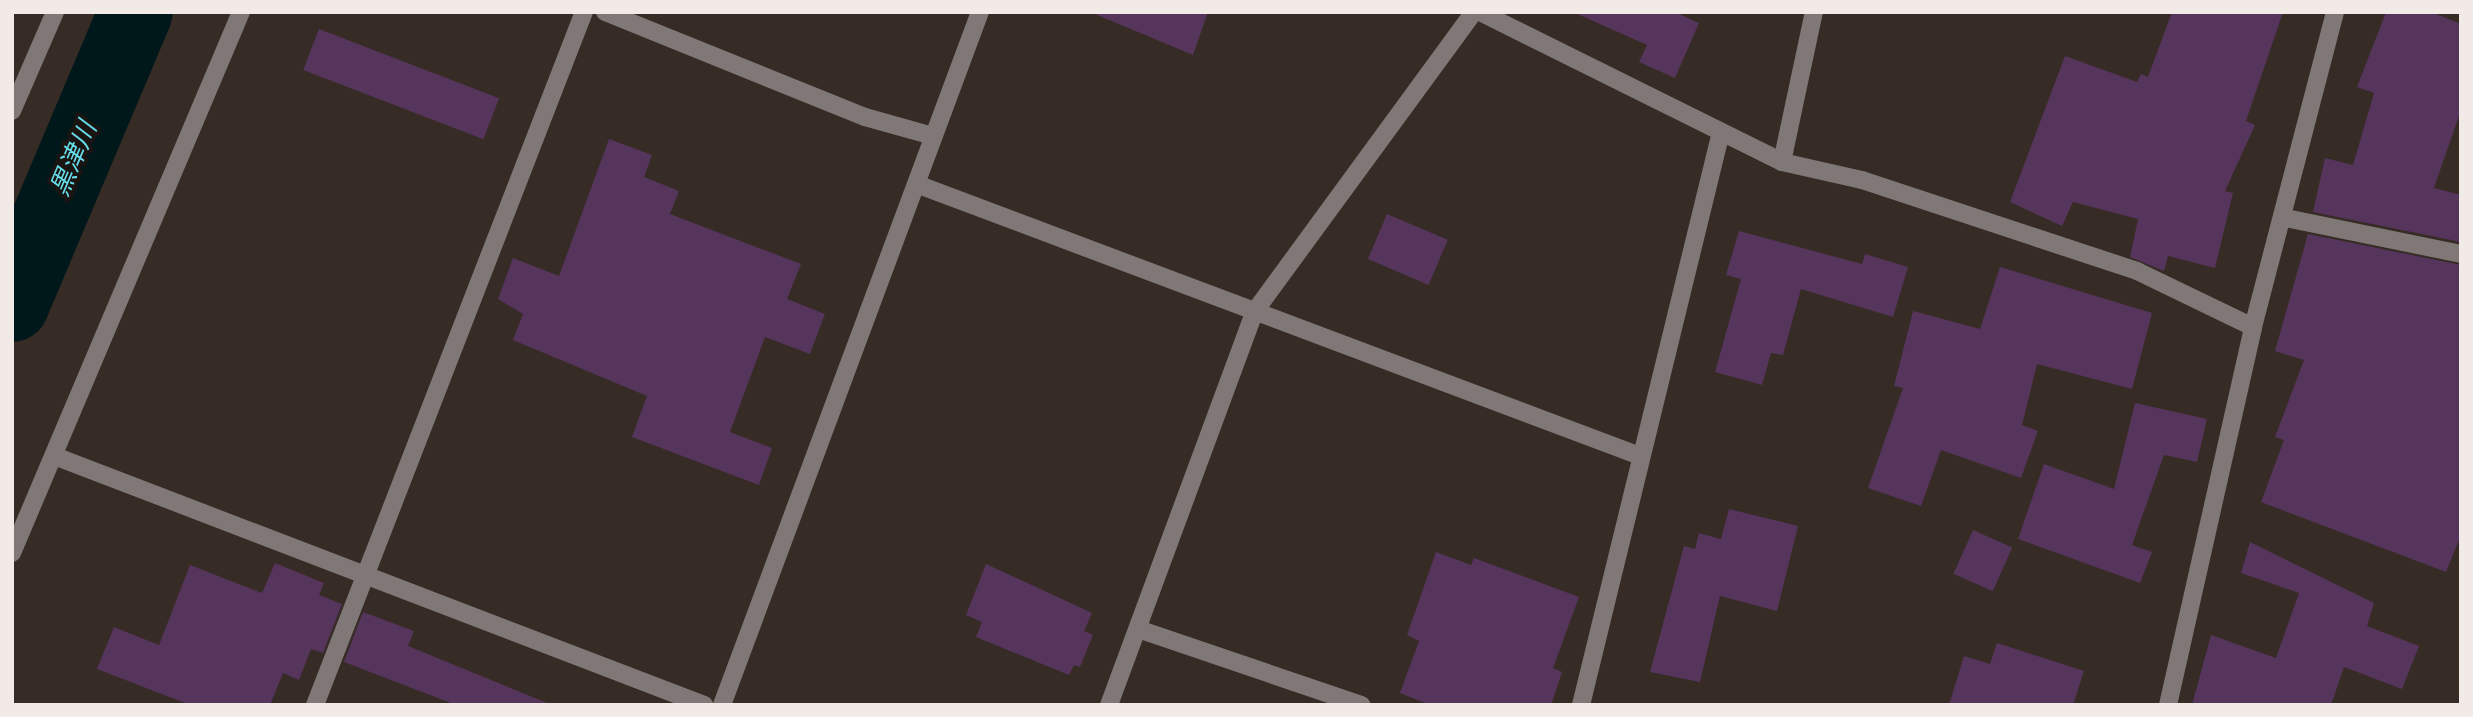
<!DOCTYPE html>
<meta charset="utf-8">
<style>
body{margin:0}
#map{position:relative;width:2473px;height:717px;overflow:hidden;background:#362b25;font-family:Roboto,"Noto Sans JP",sans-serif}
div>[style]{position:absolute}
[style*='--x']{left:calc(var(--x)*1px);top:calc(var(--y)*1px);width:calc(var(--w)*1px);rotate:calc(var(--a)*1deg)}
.river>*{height:74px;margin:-37px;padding:0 37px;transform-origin:37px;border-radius:37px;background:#01181b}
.building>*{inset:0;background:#56355d;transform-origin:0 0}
.minor>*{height:18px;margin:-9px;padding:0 9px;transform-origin:9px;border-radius:9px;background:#7f7876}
span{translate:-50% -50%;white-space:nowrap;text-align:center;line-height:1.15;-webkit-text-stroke:7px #1a1512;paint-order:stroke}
.water-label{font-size:26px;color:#65ddea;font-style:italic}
.frame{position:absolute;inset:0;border:14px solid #f2eae6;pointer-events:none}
</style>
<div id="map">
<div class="river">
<i style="--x:12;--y:305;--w:318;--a:-67.1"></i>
</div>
<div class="building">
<i style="clip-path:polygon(1090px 12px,1208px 12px,1193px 55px)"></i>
<i style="clip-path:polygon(1573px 12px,1675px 12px,1699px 23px,1675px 78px,1639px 62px,1647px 45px)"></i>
<i style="clip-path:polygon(2172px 12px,2283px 12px,2246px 121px,2255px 125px,2225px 191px,2233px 193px,2215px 268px,2168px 256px,2164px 271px,2130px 257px,2138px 219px,2073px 202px,2062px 226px,2010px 202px,2065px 56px,2137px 82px,2141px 74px,2148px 77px)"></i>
<i style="clip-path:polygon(2386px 12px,2431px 12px,2461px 24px,2461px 110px,2434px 188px,2461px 195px,2461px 242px,2313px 212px,2325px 158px,2353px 165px,2374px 93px,2357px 87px)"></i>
<i style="left:319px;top:29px;width:193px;height:44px;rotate:21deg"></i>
<i style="clip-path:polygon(609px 139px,652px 155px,644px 177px,679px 191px,670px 214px,801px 264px,787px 299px,825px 314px,810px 354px,765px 337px,730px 432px,772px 448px,759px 485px,632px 437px,647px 396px,513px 340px,523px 314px,498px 299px,513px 258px,559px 276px)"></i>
<i style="left:1387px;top:214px;width:66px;height:49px;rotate:23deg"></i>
<i style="clip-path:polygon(1739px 231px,1862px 264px,1865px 254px,1908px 267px,1893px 317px,1801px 289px,1783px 355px,1771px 353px,1762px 385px,1715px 372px,1741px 279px,1726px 275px)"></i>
<i style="clip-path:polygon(2308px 234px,2461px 265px,2461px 535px,2446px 572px,2261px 502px,2284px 440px,2275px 437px,2304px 360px,2275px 351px)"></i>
<i style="clip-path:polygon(2000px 267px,2152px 313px,2132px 389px,2037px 364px,2022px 425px,2038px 431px,2021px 478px,1941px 450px,1921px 506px,1868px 488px,1903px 388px,1894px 386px,1913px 311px,1980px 329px)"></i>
<i style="clip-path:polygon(2135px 403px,2207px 419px,2197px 462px,2164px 455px,2132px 545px,2152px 552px,2140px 583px,2018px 539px,2044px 464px,2114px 489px)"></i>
<i style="clip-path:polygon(1729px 509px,1798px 526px,1777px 611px,1720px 596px,1700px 682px,1650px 672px,1684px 546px,1695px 549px,1699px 533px,1721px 539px)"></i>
<i style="left:1973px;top:530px;width:43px;height:48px;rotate:24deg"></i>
<i style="clip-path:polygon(2250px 542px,2374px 603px,2367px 626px,2419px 646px,2402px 689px,2344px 667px,2331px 705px,2192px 705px,2211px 635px,2276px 658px,2299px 593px,2241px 573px)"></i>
<i style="clip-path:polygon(1436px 552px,1471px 565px,1474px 558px,1579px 597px,1553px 668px,1562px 672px,1551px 705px,1430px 705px,1400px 693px,1419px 641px,1407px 635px)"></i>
<i style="clip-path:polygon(275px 563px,324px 583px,319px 595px,342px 604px,323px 653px,311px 649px,299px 680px,283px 673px,270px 705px,190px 705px,97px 669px,114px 627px,159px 645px,190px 565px,262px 593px)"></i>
<i style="clip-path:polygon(986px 564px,1092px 613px,1084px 631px,1093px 635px,1080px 667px,1074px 665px,1069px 675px,976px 637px,982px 622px,966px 615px)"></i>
<i style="clip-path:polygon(363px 612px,414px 631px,408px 646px,552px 705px,456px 705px,344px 662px)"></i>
<i style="clip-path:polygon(1997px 643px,2084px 671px,2073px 705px,1949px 705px,1964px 656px,1990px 664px)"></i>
</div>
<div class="minor">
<i style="--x:605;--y:12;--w:280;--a:22"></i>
<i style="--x:865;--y:117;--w:71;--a:15.6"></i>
<i style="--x:1480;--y:12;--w:337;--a:26.4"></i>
<i style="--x:1782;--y:162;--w:82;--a:12.7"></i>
<i style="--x:1862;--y:180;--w:290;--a:18.3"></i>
<i style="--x:2137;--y:271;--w:129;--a:25.8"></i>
<i style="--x:12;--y:111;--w:108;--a:-66.5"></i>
<i style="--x:1782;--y:162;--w:153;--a:-78"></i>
<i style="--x:919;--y:185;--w:770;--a:20.6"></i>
<i style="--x:2286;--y:218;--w:179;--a:11.6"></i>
<i style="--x:57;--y:457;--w:693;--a:20.97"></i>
<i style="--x:12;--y:553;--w:587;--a:-67.06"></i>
<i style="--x:1138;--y:629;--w:236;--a:18.8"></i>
<i style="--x:315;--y:705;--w:743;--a:-68.79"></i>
<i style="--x:722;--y:705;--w:739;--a:-69.58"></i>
<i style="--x:1109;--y:705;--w:420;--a:-69.7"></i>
<i style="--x:1255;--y:311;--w:371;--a:-53.8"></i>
<i style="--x:1581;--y:705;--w:586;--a:-76.27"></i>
<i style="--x:2168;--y:705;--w:387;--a:-77.3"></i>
<i style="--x:2253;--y:327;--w:325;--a:-75.4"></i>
</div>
<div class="water-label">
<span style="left:74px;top:159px;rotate:-67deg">黒津川</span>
</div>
<div class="frame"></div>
</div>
